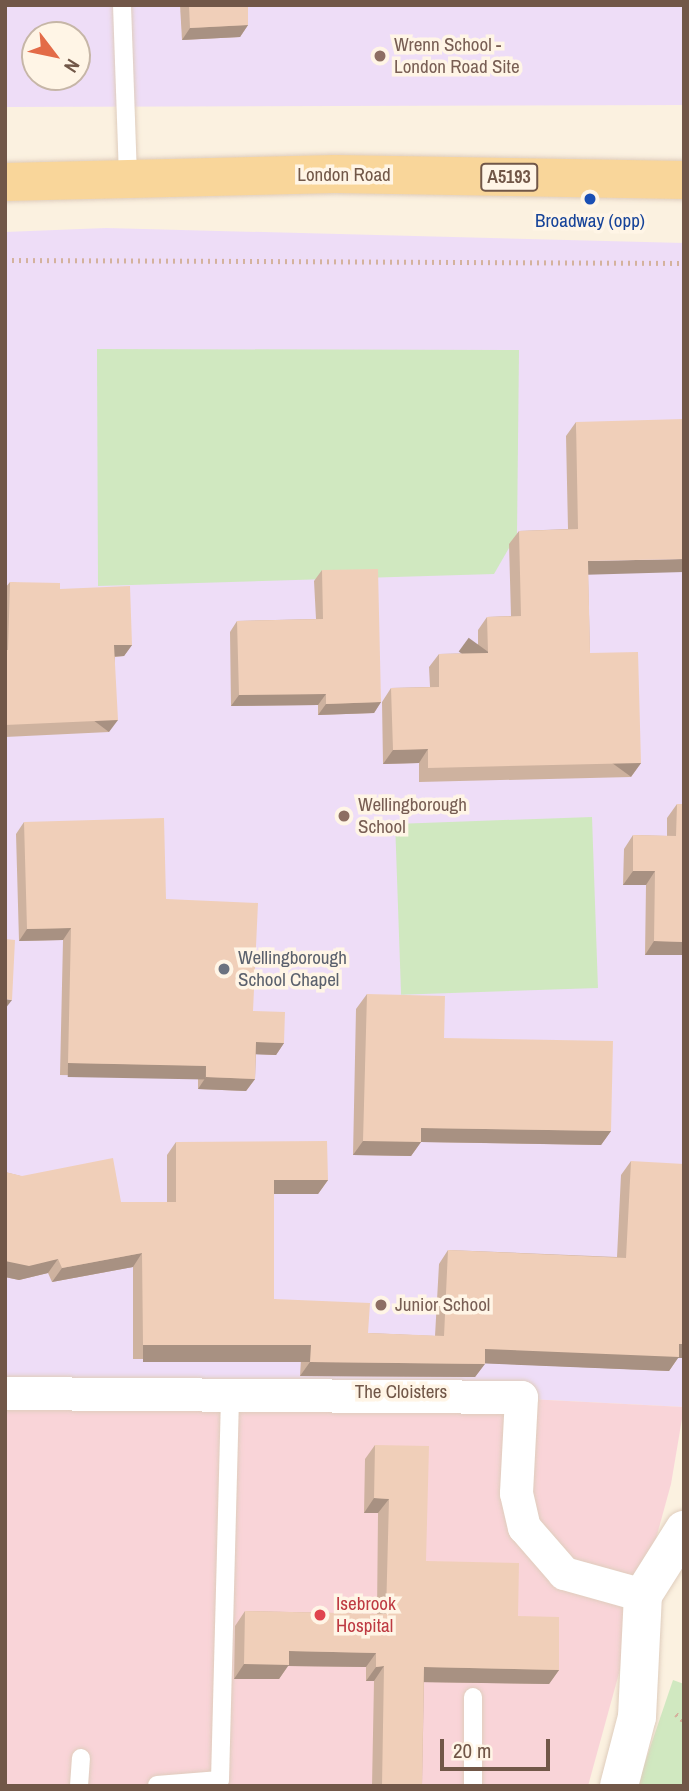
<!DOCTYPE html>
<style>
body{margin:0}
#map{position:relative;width:689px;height:1791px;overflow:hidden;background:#fbf1e0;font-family:"Archivo Narrow",sans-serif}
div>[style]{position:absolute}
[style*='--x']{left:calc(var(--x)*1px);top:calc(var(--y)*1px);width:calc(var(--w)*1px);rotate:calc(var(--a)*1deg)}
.education>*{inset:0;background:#eeddf7}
.medical>*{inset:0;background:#f9d4d8}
.green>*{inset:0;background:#d0e8c0;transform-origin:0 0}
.path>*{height:4.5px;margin-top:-2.25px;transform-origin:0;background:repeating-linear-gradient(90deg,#d4b29d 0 2px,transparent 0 7px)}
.roads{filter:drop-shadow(0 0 2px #dfcdbd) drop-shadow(0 0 2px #dfcdbd)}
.service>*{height:18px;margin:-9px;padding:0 9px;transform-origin:9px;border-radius:9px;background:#fff}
.minor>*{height:33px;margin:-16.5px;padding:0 16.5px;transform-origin:16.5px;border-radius:16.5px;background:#fff}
.secondary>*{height:38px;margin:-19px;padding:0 19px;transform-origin:19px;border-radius:19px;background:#fff}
.primary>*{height:38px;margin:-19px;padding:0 19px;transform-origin:19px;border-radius:19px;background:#f9d69a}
.wall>*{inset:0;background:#ceb29f}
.shaded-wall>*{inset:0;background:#a89182;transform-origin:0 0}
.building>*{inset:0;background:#f0cfb9}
.dots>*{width:19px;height:19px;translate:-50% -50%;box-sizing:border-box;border:4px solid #fff5e6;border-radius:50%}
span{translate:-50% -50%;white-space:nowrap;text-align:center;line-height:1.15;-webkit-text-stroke:7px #fff5e6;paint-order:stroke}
.shield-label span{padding:2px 5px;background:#fff5e6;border:2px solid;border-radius:5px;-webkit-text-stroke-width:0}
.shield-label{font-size:18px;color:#715748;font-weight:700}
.education-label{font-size:19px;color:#785e54}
.left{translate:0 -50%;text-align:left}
.street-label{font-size:19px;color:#715748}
.transit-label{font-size:19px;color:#164399}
.worship-label{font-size:19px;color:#5b616d}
.health-label{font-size:19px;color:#be3a42}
.frame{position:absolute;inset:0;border:7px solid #715748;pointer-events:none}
.north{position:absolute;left:21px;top:21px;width:70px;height:70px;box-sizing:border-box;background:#fff5e6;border:2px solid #c6b6a7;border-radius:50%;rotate:122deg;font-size:19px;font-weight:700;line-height:28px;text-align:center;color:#715748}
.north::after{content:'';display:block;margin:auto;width:24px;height:32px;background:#e36b48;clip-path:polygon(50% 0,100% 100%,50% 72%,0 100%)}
.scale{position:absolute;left:440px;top:1739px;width:110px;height:32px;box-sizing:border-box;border:4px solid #715748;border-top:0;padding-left:9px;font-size:21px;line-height:24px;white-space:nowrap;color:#715748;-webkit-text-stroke:5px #fff5e6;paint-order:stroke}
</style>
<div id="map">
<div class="education">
<i style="clip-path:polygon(evenodd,5px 5px,684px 5px,684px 105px,5px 107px,5px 5px,35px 35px,77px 35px,77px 77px,35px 77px,35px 35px)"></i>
<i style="clip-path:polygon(106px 228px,684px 243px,684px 1407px,351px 1390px,5px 1389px,5px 232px)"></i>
</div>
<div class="medical">
<i style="clip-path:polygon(5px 1389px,351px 1390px,684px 1407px,671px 1484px,588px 1786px,5px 1786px)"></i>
</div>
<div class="green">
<i style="clip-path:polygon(97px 349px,519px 350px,517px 534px,494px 574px,98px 586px)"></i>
<i style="left:592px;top:817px;width:171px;height:197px;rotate:88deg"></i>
<i style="clip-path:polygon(673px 1680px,684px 1684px,684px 1786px,637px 1786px)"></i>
</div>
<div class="path">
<i style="--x:5;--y:260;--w:679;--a:0.25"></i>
<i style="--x:676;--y:1714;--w:11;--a:41"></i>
</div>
<div class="roads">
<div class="service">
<i style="--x:122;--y:5;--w:174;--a:88"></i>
<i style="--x:157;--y:1785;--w:63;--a:-4.5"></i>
<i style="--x:220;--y:1780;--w:389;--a:-88.5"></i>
<i style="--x:79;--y:1786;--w:28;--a:-86"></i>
<i style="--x:473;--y:1786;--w:89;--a:-90"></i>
</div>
<div class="minor">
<i style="--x:5;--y:1393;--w:516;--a:0.44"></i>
<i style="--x:521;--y:1397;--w:96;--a:93"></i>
<i style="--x:516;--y:1493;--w:35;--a:77"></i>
<i style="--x:524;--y:1527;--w:61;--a:49"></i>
<i style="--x:564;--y:1573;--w:82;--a:15.6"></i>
</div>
<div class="secondary">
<i style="--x:619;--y:1786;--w:71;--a:-75.4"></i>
<i style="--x:637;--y:1717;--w:122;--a:-87.2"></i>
<i style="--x:643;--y:1595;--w:77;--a:-57.8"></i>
</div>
<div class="primary">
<i style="--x:5;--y:182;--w:330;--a:-1.4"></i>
<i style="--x:335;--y:174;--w:349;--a:1"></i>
</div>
</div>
<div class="wall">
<i style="clip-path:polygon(180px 5px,248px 5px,248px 25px,240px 37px,182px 40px)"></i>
<i style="clip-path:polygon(576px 422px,588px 574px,590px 653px,641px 763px,631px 777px,419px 782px,419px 763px,383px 764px,382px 702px,391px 688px,430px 687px,429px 667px,439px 654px,478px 653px,478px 630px,487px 617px,511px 616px,509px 544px,519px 531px,568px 529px,566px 436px)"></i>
<i style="clip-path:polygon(322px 570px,381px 702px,374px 713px,318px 715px,318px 705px,231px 706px,230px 632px,237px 621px,316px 619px,314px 581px)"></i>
<i style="clip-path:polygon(10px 582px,60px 589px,132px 645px,124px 656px,115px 657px,109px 732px,5px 737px,5px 588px)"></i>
<i style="clip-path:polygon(677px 804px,684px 804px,684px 955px,645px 955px,646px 885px,623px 885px,624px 849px,633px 835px,667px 836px,667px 818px)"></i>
<i style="clip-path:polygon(24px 822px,166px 899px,253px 1011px,284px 1043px,276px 1055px,256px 1054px,255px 1079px,246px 1091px,198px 1089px,198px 1078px,60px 1075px,63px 940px,19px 941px,16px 834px)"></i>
<i style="clip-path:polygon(367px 994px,444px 1038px,611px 1131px,601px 1145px,421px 1142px,411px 1156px,353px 1155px,356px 1009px)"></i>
<i style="clip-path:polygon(176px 1142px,328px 1180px,318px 1194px,274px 1194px,274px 1299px,368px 1333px,435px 1336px,439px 1264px,448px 1250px,617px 1257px,621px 1175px,631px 1161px,678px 1358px,669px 1371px,485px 1363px,475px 1377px,300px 1376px,301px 1359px,133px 1359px,133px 1267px,52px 1282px,48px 1273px,19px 1280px,5px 1277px,5px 1172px,121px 1202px,167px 1202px,167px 1155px)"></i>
<i style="clip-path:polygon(375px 1445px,426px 1561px,518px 1616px,559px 1670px,549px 1684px,424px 1682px,422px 1786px,372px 1786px,374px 1681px,366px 1681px,366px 1667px,288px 1666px,279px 1679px,234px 1679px,235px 1626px,245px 1611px,377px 1614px,378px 1513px,364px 1513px,365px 1459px)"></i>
</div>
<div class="shaded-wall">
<i style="clip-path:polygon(248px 25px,240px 37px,182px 40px,190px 28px)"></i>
<i style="clip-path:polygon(684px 559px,684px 572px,578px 575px,588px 561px)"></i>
<i style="clip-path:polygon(114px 645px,132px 645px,124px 656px,106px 657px)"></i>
<i style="clip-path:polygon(326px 694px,318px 705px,231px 706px,239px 695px)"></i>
<i style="clip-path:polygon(381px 702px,374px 713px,318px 715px,326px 704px)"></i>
<i style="left:118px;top:720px;width:15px;height:113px;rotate:127deg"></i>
<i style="clip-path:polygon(428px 749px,419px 763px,383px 764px,393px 750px)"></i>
<i style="left:641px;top:763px;width:17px;height:213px;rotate:126deg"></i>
<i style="clip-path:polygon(633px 871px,655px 871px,646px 885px,623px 885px)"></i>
<i style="clip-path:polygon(71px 928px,63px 940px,19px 941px,27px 929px)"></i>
<i style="clip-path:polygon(654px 941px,684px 942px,684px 955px,645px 955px)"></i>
<i style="clip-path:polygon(5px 999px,12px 1000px,5px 1009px)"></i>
<i style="clip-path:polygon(256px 1042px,284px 1043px,276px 1055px,248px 1054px)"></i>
<i style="left:68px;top:1063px;width:138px;height:14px;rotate:1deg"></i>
<i style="clip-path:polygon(206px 1077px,255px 1079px,246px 1091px,198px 1089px)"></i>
<i style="clip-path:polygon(421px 1128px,611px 1131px,601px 1145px,421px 1142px,411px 1156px,353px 1155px,363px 1141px)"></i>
<i style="clip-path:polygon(274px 1180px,328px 1180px,318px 1194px,264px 1194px)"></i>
<i style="clip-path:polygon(142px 1253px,133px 1267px,52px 1282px,62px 1268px)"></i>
<i style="clip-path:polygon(58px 1259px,48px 1273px,19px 1280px,5px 1277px,5px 1261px)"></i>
<i style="clip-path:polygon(679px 1344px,684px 1344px,684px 1358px,678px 1358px,669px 1371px,475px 1363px,485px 1349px)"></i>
<i style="left:143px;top:1345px;width:168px;height:17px"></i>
<i style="clip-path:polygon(310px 1362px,485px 1364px,475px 1377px,300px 1376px)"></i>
<i style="clip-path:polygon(374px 1498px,389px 1499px,378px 1513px,364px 1513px)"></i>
<i style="clip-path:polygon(289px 1651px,376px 1653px,366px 1667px,288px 1666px,279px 1679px,234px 1679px,244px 1664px)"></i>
<i style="clip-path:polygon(384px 1666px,374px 1681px,366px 1681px,376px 1667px)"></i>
<i style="clip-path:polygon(424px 1667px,559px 1670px,549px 1684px,414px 1682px)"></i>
</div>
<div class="building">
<i style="clip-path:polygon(189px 5px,248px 5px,248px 25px,190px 28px)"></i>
<i style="clip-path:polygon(684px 419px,684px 559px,588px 561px,590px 653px,638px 652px,641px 763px,428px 768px,428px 749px,393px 750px,391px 688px,439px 687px,439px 654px,488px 653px,487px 617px,521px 616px,519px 531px,578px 529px,576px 422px)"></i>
<i style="clip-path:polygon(378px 569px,381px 702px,326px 704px,326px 694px,239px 695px,237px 621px,323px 619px,322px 570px)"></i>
<i style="clip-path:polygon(10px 582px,60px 583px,60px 589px,130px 586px,132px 645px,114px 645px,118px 720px,5px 725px,5px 650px,8px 650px)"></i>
<i style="clip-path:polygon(677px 804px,684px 804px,684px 942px,654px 941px,655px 871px,633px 871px,633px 835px,676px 836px)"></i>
<i style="clip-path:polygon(164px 818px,166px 899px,258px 903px,253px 1011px,285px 1012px,284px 1043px,256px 1042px,255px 1079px,206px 1077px,206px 1066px,68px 1063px,71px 928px,27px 929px,24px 822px)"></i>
<i style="clip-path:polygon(5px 939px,15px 940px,12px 1000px,5px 999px)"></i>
<i style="clip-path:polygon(367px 994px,445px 996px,444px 1038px,613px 1041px,611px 1131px,421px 1128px,421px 1142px,363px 1141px)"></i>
<i style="clip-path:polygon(327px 1141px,328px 1180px,274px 1180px,274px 1299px,370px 1303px,368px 1333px,444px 1336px,448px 1250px,626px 1258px,631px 1161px,684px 1164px,684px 1344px,679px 1344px,679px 1357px,485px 1349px,485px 1364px,310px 1362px,311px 1345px,143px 1345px,142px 1253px,62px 1268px,58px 1259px,29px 1266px,5px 1261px,5px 1172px,22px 1176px,113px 1158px,121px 1202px,176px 1202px,176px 1142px)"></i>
<i style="clip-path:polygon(375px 1445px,429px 1446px,426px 1561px,519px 1563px,518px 1616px,559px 1617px,559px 1670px,424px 1667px,422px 1786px,382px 1786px,384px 1666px,376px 1667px,376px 1653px,289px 1651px,289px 1665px,244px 1664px,245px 1611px,386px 1614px,389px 1499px,374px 1498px)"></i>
</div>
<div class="dots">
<i style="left:380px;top:56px;background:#8d6e63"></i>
<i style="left:590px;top:199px;background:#1a4fb4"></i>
<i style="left:344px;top:816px;background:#8d6e63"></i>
<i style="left:224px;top:969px;background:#6b7280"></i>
<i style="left:381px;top:1305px;background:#8d6e63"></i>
<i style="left:320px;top:1615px;background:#e0444e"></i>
</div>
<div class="shield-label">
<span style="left:509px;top:177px">A5193</span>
</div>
<div class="education-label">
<span class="left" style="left:394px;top:56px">Wrenn School -<br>London Road Site</span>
<span class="left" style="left:358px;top:816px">Wellingborough<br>School</span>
<span class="left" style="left:395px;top:1305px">Junior School</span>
</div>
<div class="street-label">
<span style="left:344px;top:175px">London Road</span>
<span style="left:401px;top:1392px">The Cloisters</span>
</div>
<div class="transit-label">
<span style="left:590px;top:221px">Broadway (opp)</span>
</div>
<div class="worship-label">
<span class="left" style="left:238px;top:969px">Wellingborough<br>School Chapel</span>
</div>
<div class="health-label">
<span class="left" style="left:336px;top:1615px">Isebrook<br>Hospital</span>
</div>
<div class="frame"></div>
<div class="north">N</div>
<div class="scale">20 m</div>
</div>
